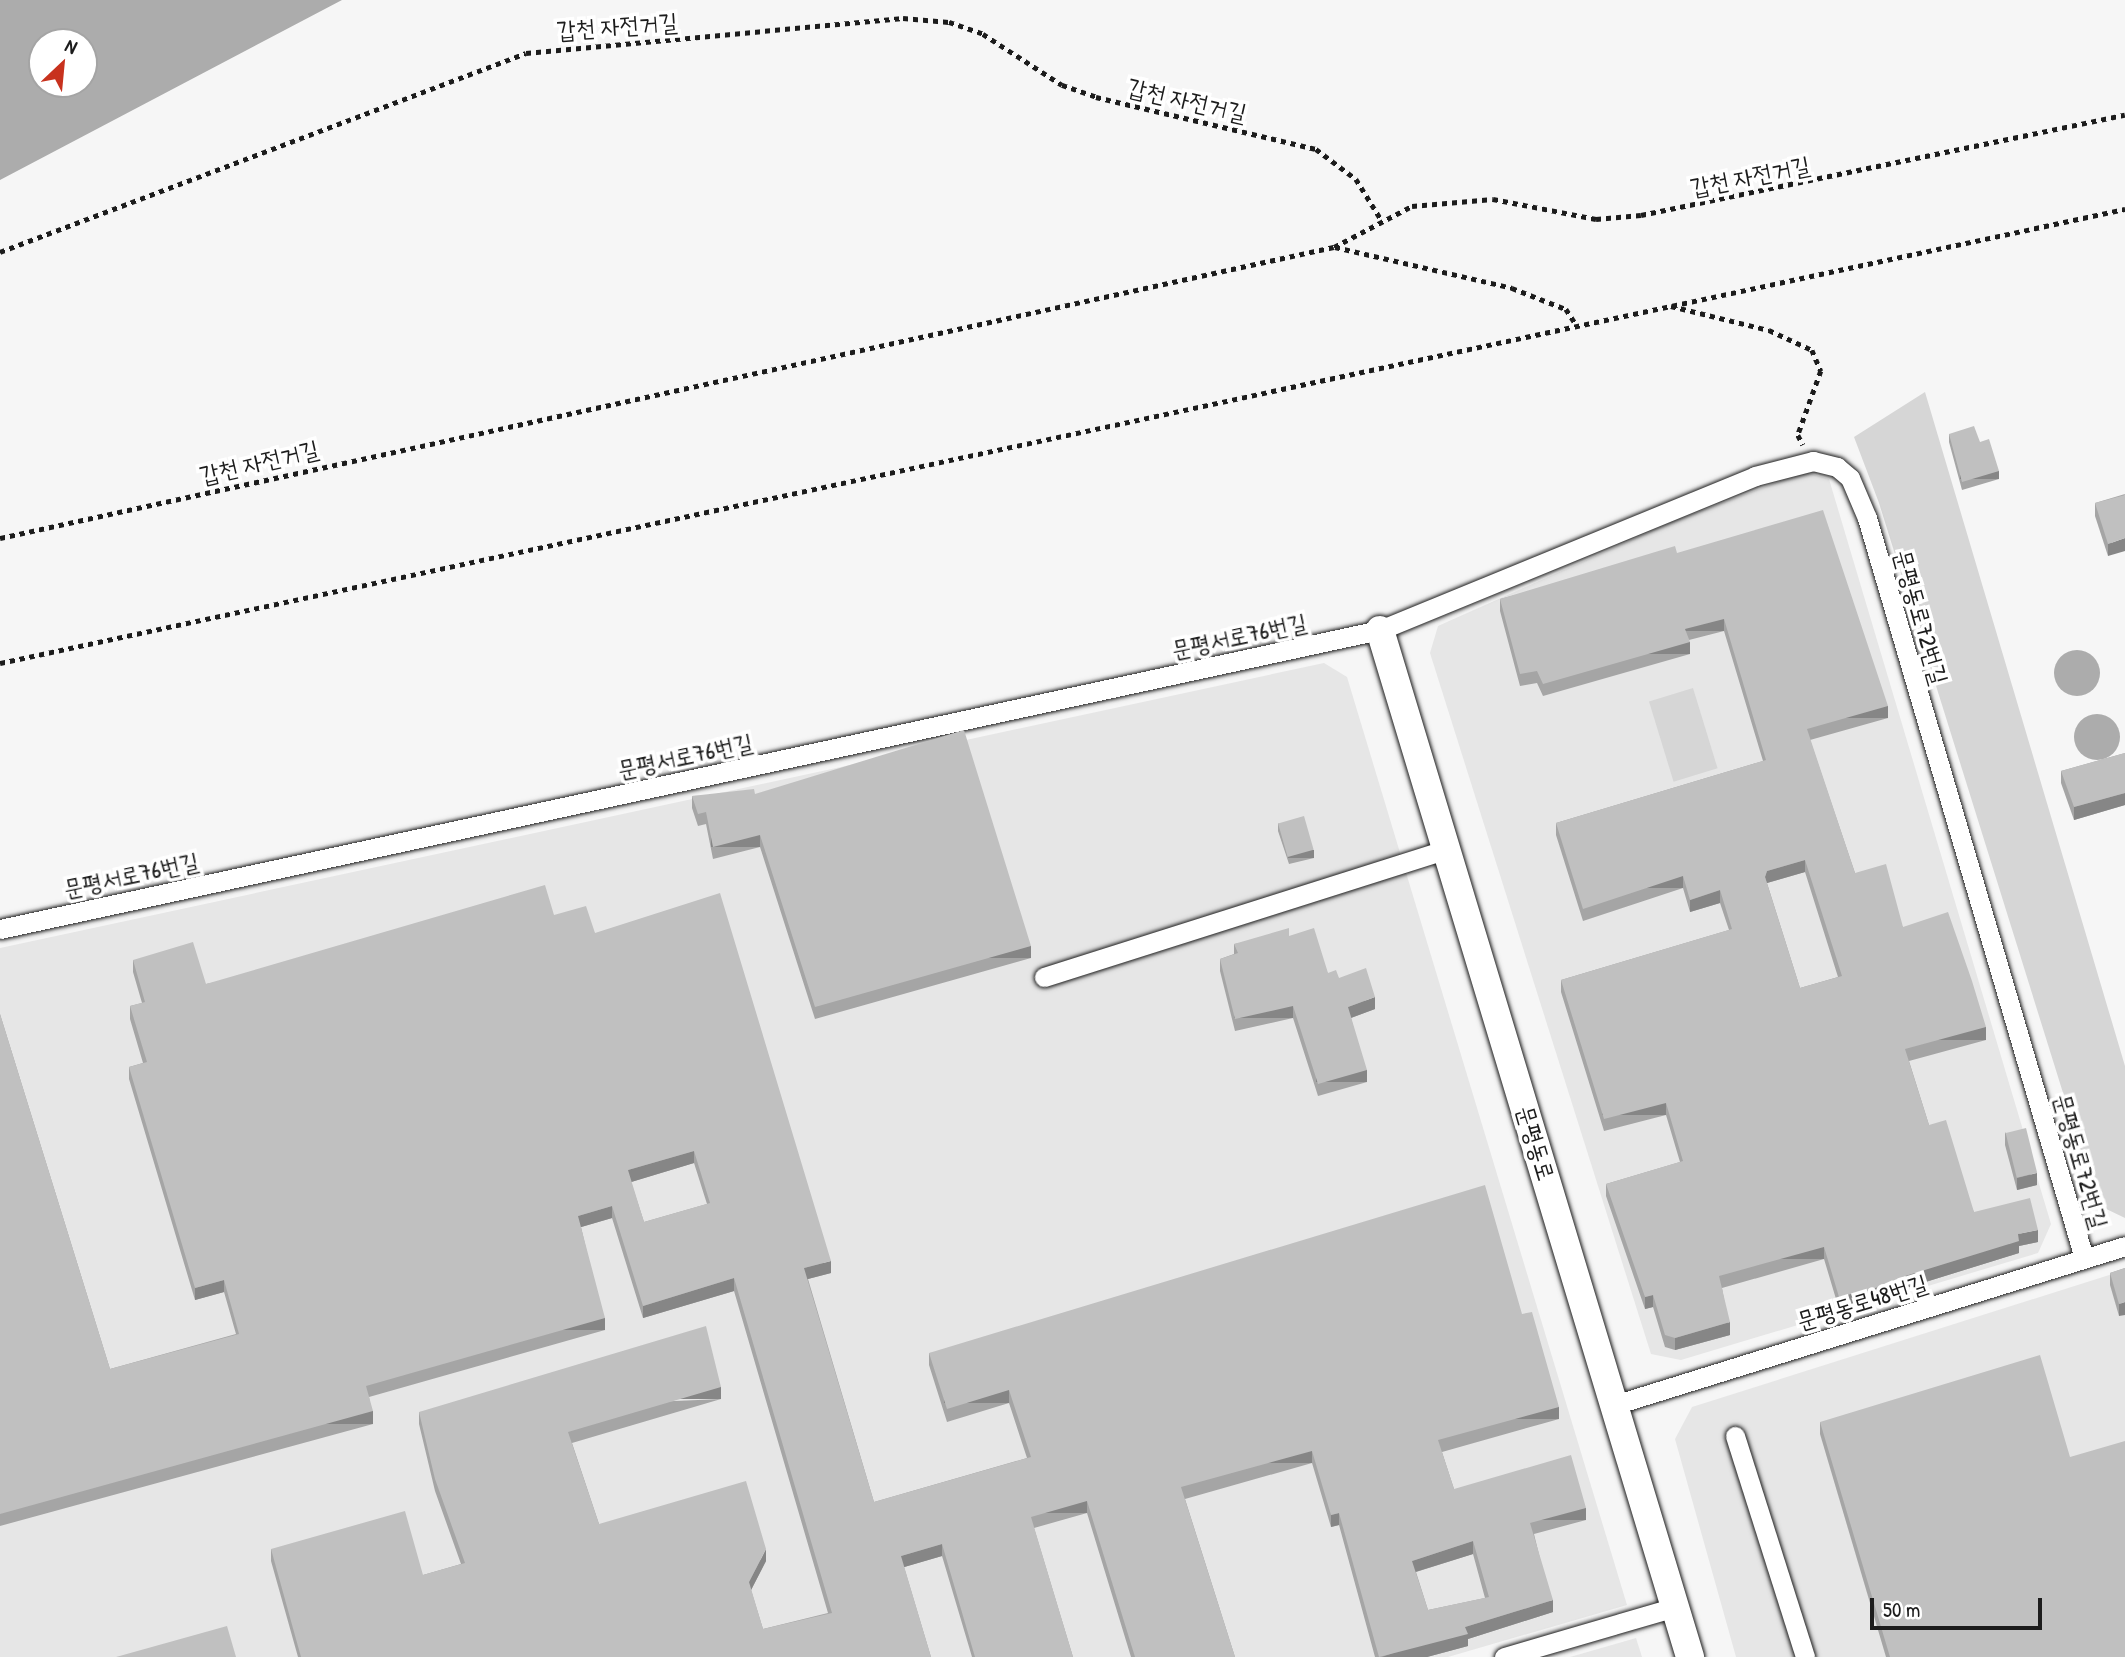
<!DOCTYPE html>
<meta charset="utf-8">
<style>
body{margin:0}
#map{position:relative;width:2125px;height:1657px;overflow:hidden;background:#f6f6f6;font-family:"Patrick Hand","Poor Story",sans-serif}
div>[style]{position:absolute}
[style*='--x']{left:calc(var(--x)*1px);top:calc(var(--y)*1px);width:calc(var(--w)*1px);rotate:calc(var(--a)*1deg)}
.built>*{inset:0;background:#e6e6e6}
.green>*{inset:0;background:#d6d6d6;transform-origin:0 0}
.water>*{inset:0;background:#acacac}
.round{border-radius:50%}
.path>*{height:4.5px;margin-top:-2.25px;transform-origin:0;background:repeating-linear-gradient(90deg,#1c1c1c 0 5px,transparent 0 10px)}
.roads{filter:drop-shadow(0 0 2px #1c1c1c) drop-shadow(0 0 2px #1c1c1c)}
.minor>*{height:19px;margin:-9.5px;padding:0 9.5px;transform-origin:9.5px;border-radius:9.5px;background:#fff}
.secondary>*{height:28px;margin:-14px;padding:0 14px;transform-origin:14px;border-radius:14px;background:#fff}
.wall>*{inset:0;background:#a5a5a5}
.shaded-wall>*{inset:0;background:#868686;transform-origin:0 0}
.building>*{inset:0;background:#c0c0c0;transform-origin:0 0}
span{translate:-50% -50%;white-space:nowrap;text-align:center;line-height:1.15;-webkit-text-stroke:7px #fff;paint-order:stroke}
.street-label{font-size:24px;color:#1c1c1c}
.north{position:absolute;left:28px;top:28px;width:70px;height:70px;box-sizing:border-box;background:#fff;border:2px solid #a4a4a4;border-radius:50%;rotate:26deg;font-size:19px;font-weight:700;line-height:28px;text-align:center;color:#1c1c1c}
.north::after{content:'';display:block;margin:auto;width:24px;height:32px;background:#c8321e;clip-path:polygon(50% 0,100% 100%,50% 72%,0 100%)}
.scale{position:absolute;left:1870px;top:1598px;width:172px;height:32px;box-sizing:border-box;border:4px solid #1c1c1c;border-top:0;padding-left:9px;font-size:21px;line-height:24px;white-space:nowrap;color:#1c1c1c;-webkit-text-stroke:5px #fff;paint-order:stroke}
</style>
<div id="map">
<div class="built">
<i style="clip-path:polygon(1805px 472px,1829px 479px,2051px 1224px,2038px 1253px,1681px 1360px,1651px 1354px,1430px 653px,1438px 626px,1674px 521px)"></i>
<i style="clip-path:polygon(1324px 663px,1347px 677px,1627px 1605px,1448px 1657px,0 1657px,0 948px)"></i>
<i style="clip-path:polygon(2125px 1270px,2125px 1657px,1736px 1657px,1675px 1439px,1692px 1407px)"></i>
<i style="clip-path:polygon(1636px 1638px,1642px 1657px,1570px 1657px)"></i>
</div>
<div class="green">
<i style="clip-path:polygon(1925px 392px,2125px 1066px,2125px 1218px,2098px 1205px,1879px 503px,1854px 437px)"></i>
<i style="left:1693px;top:688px;width:84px;height:46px;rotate:73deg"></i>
</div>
<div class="water">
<i style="clip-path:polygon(evenodd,0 0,342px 0,0 180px,0 0,84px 42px,84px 84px,42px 84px,42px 42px,84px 42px)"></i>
<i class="round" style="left:2054px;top:650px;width:46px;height:46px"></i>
<i class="round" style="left:2074px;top:714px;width:46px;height:46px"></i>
</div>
<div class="path">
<i style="--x:1335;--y:247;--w:182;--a:13"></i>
<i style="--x:1512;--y:288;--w:58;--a:21.3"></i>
<i style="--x:1566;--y:309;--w:17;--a:57"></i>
<i style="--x:0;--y:252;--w:562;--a:-20.72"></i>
<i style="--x:526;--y:53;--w:379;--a:-5.3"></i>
<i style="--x:903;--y:18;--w:46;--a:5"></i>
<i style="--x:949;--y:22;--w:36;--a:19"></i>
<i style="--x:983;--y:34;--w:94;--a:32.8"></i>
<i style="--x:1062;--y:85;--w:36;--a:19"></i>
<i style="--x:1096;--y:97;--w:226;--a:13.3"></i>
<i style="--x:1316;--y:149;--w:50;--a:36.9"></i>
<i style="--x:1356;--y:179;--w:49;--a:58.2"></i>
<i style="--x:1671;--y:306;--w:101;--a:13.8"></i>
<i style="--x:1769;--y:330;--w:47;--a:24.9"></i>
<i style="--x:1812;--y:350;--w:23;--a:67"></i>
<i style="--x:1821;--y:371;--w:68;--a:109.8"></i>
<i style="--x:1798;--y:435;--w:11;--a:63"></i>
<i style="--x:0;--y:538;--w:1365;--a:-12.31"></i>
<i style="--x:1334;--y:247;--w:88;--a:-27.7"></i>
<i style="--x:1412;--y:206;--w:81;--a:-4.9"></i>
<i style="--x:1493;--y:199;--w:105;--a:11"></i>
<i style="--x:1596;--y:219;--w:45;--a:-5.1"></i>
<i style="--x:1641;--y:215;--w:494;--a:-11.7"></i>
<i style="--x:0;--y:663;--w:2173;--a:-12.06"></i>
</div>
<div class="roads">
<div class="minor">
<i style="--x:0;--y:929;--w:1412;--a:-12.23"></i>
<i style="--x:1380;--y:630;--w:405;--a:-22.3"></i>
<i style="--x:1755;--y:476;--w:60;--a:-14.5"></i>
<i style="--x:1813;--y:461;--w:25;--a:14"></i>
<i style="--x:1837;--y:467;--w:17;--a:40"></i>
<i style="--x:1850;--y:478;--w:43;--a:67"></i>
<i style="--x:1867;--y:518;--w:771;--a:73.66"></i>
<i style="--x:1044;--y:977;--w:423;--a:-17.6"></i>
<i style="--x:1614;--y:1405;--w:535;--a:-17.28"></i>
<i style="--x:1735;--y:1436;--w:232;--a:72.4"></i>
<i style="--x:1504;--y:1657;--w:178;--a:-16.3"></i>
</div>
<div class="secondary">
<i style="--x:1380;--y:630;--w:1073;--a:73.2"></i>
</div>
</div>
<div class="wall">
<i style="clip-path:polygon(1949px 434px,1980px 442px,1999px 479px,1962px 490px,1949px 442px)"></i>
<i style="clip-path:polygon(2125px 494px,2108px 556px,2095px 516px,2095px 503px)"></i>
<i style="clip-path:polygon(evenodd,1677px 553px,1888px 718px,1810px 740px,1855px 873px,1903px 927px,1986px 1040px,1909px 1061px,1929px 1125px,1974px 1212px,2038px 1242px,2019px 1246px,2019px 1253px,1903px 1289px,1903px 1293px,1839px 1309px,1824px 1259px,1722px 1288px,1730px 1335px,1675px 1350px,1665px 1347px,1653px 1307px,1645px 1309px,1606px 1196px,1606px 1184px,1680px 1162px,1666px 1115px,1604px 1131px,1561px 992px,1561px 980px,1729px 930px,1720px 903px,1690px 912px,1683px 888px,1583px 921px,1556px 835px,1556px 823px,1763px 761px,1724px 631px,1689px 640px,1690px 654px,1543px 696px,1537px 683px,1520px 686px,1500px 611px,1500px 599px,1677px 553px,1805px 872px,1838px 977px,1800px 988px,1767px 883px,1805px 872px)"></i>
<i style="clip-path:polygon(2125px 753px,2125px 805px,2074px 820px,2061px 783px,2061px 771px)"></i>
<i style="clip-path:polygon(755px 794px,1031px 958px,815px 1019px,760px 847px,713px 859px,706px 824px,698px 826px,692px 808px,692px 796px)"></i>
<i style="clip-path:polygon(1278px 823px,1314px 858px,1289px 864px,1278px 831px)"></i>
<i style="clip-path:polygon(evenodd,554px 915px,595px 933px,831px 1273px,808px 1279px,874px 1502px,1027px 1458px,1009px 1403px,947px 1422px,929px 1365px,929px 1353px,1522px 1314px,1559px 1419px,1442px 1452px,1454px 1489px,1586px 1520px,1534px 1534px,1553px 1612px,1468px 1639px,1468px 1646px,1427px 1657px,1375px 1657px,1339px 1525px,1331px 1527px,1312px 1463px,1185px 1499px,1235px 1657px,1131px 1657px,1087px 1513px,1034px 1528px,1073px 1657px,972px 1657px,942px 1556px,904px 1567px,931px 1657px,298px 1657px,271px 1561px,271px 1549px,423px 1575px,461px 1564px,435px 1491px,419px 1424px,419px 1412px,721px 1399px,572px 1443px,599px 1524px,766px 1561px,751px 1590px,763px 1629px,828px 1613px,734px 1291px,643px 1318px,612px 1218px,581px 1227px,605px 1330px,369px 1397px,373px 1424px,0 1526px,0 1014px,110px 1369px,236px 1334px,224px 1292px,195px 1300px,129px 1079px,129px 1067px,143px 1063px,130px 1019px,130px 1006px,142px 1003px,133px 972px,133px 960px,206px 984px,554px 915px,694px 1163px,707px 1204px,644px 1222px,631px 1182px,694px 1163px,554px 915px,1473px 1554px,1485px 1598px,1428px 1610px,1416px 1572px,1473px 1554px)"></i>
<i style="clip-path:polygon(1289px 936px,1328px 973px,1339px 978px,1375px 1009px,1351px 1018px,1367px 1082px,1318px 1096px,1293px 1018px,1235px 1031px,1220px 971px,1220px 959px,1234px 954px,1234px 944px)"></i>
<i style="clip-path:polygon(2005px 1132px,2037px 1185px,2017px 1190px,2005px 1145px)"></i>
<i style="clip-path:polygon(2125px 1268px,2119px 1316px,2110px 1285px,2110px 1273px)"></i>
<i style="clip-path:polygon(1820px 1422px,2070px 1457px,2125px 1657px,1886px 1657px,1820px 1434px)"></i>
</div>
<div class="shaded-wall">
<i style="left:1999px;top:471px;width:8px;height:39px;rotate:90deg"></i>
<i style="clip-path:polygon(2125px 538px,2125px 551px,2108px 556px,2108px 544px)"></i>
<i style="left:1724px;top:619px;width:12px;height:40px;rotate:90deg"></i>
<i style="left:1690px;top:642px;width:12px;height:153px;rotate:90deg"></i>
<i style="left:1888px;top:706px;width:12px;height:84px;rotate:90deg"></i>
<i style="clip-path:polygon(2125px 793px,2125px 805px,2074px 820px,2074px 807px)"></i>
<i style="left:760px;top:835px;width:12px;height:49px;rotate:90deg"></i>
<i style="left:1314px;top:850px;width:8px;height:26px;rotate:90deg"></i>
<i style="clip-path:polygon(1805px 860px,1805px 872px,1767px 883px,1765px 877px,1767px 871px)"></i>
<i style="left:1683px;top:876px;width:12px;height:105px;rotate:90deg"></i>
<i style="clip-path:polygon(1720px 890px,1720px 903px,1690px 912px,1690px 900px)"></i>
<i style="left:1031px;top:946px;width:12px;height:224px;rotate:90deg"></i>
<i style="clip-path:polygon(1375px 997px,1375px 1009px,1348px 1019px,1348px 1007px)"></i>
<i style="left:1293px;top:1006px;width:12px;height:59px;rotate:90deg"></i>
<i style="left:1986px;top:1027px;width:13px;height:84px;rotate:90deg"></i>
<i style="left:1367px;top:1070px;width:12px;height:51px;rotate:90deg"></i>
<i style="left:1666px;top:1103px;width:12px;height:64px;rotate:90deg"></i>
<i style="clip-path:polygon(694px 1151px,694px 1163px,628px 1183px,628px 1170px)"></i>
<i style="clip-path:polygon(2037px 1173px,2037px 1185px,2017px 1190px,2017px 1178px)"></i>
<i style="clip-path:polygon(612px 1206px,612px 1218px,578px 1228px,578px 1216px)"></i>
<i style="clip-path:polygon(2038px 1230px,2038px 1242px,2019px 1246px,2019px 1253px,1903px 1289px,1903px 1293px,1839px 1309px,1839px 1297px,1902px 1277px,2018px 1234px)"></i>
<i style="left:1824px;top:1247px;width:12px;height:109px;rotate:90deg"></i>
<i style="clip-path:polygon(831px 1261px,831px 1273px,804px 1280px,804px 1268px)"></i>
<i style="clip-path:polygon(734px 1278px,734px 1291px,643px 1318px,643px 1306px)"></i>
<i style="clip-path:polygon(224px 1280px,224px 1292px,195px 1300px,195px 1288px)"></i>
<i style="clip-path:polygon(1653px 1295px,1653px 1307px,1645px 1309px,1645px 1297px)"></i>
<i style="clip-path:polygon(2125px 1302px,2125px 1315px,2119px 1316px,2119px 1304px)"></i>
<i style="left:605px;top:1318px;width:12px;height:248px;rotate:90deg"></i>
<i style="clip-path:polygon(1730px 1322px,1730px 1335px,1675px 1350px,1675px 1338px)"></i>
<i style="left:721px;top:1387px;width:12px;height:159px;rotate:90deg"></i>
<i style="left:1009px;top:1390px;width:13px;height:65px;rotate:90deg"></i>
<i style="left:1559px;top:1407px;width:12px;height:125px;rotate:90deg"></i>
<i style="left:373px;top:1411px;width:13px;height:387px;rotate:90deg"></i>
<i style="left:1312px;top:1451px;width:12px;height:136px;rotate:90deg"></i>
<i style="left:1087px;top:1501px;width:12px;height:58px;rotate:90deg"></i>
<i style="left:1586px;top:1508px;width:12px;height:58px;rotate:90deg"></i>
<i style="clip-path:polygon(1339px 1513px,1339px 1525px,1331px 1527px,1331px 1515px)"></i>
<i style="clip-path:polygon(1473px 1541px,1473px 1554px,1412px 1573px,1412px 1561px)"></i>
<i style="clip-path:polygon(942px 1544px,942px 1556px,901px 1568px,901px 1556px)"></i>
<i style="clip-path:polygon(766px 1549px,766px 1561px,749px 1594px,749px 1582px)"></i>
<i style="clip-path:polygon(1553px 1600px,1553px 1612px,1468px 1639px,1468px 1646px,1427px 1657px,1382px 1657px,1465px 1627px)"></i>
</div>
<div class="building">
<i style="clip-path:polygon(1974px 426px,1980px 442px,1989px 439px,1999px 471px,1962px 482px,1949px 434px)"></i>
<i style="clip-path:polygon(2125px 495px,2125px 538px,2108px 544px,2095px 503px)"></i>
<i style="clip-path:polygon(evenodd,1823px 510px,1888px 706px,1807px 729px,1855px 873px,1886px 864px,1903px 927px,1948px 912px,1972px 981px,1986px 1027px,1905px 1049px,1929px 1125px,1946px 1120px,1974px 1212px,2030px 1198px,2038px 1230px,2018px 1234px,2019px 1241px,1902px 1277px,1903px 1281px,1839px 1297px,1824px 1247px,1719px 1276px,1730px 1322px,1675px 1338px,1665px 1335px,1653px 1295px,1645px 1297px,1606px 1184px,1683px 1161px,1666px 1103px,1604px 1119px,1561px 980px,1732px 929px,1720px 890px,1690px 900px,1683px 876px,1583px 909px,1556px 823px,1766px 760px,1724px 619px,1685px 629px,1690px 642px,1543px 684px,1537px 671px,1520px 674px,1500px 599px,1675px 546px,1677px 553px,1823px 510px,1805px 860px,1842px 976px,1800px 988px,1765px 877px,1767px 871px,1805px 860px)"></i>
<i style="clip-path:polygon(964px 730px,1031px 946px,815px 1007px,760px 835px,713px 847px,706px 812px,698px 814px,692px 796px,754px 789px,755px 794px)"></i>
<i style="clip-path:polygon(2125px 753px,2125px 793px,2074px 807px,2061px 771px)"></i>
<i style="left:1304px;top:816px;width:35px;height:27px;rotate:74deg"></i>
<i style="clip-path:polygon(evenodd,545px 885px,554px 915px,586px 906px,595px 933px,720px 893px,831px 1261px,804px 1268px,874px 1502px,1031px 1457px,1009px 1390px,947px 1409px,929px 1353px,1485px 1185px,1522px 1314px,1532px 1312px,1559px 1407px,1438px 1440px,1454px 1489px,1571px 1455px,1586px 1508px,1530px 1523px,1553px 1600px,1465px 1627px,1468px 1634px,1379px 1657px,1339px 1513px,1331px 1515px,1312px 1451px,1181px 1487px,1235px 1657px,1135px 1657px,1087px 1501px,1031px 1517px,1073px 1657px,975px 1657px,942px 1544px,901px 1556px,931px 1657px,301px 1657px,271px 1549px,405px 1511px,423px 1575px,465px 1563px,435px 1479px,419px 1412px,706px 1326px,721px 1387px,568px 1432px,599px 1524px,746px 1481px,766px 1549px,749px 1582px,763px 1629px,832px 1613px,734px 1278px,643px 1306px,612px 1206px,578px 1216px,605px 1318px,366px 1386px,373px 1411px,0 1514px,0 1014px,110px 1369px,239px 1334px,224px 1280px,195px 1288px,129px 1067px,147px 1062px,130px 1006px,145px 1002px,133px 960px,193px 942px,206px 984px,545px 885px,694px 1151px,710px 1203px,644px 1222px,628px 1170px,694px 1151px,545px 885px,1473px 1541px,1489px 1597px,1428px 1610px,1412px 1561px,1473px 1541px)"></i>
<i style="clip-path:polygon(1289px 928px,1289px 936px,1314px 928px,1328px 973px,1336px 970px,1339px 978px,1366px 968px,1375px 997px,1348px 1007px,1367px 1070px,1318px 1084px,1293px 1006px,1235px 1019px,1220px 959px,1238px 953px,1234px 944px)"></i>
<i style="left:2026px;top:1128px;width:46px;height:21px;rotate:76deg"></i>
<i style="clip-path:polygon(2125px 1268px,2125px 1302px,2119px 1304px,2110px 1273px)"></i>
<i style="clip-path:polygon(2040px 1355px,2070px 1457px,2125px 1441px,2125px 1657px,1890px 1657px,1820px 1422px)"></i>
<i style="clip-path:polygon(227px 1626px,236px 1657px,116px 1657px)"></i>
</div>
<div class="street-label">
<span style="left:617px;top:26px;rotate:-4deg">갑천 자전거길</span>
<span style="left:1187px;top:100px;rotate:13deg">갑천 자전거길</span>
<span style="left:1750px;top:176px;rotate:-11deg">갑천 자전거길</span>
<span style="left:259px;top:462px;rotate:-13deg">갑천 자전거길</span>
<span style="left:1921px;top:617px;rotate:74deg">문평동로72번길</span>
<span style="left:1239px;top:636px;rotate:-12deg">문평서로76번길</span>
<span style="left:685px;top:756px;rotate:-12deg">문평서로76번길</span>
<span style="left:131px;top:875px;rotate:-12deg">문평서로76번길</span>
<span style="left:1536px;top:1143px;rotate:73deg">문평동로</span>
<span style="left:2081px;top:1161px;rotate:74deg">문평동로72번길</span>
<span style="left:1862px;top:1302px;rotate:-17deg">문평동로48번길</span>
</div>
<div class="north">N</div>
<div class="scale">50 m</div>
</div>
